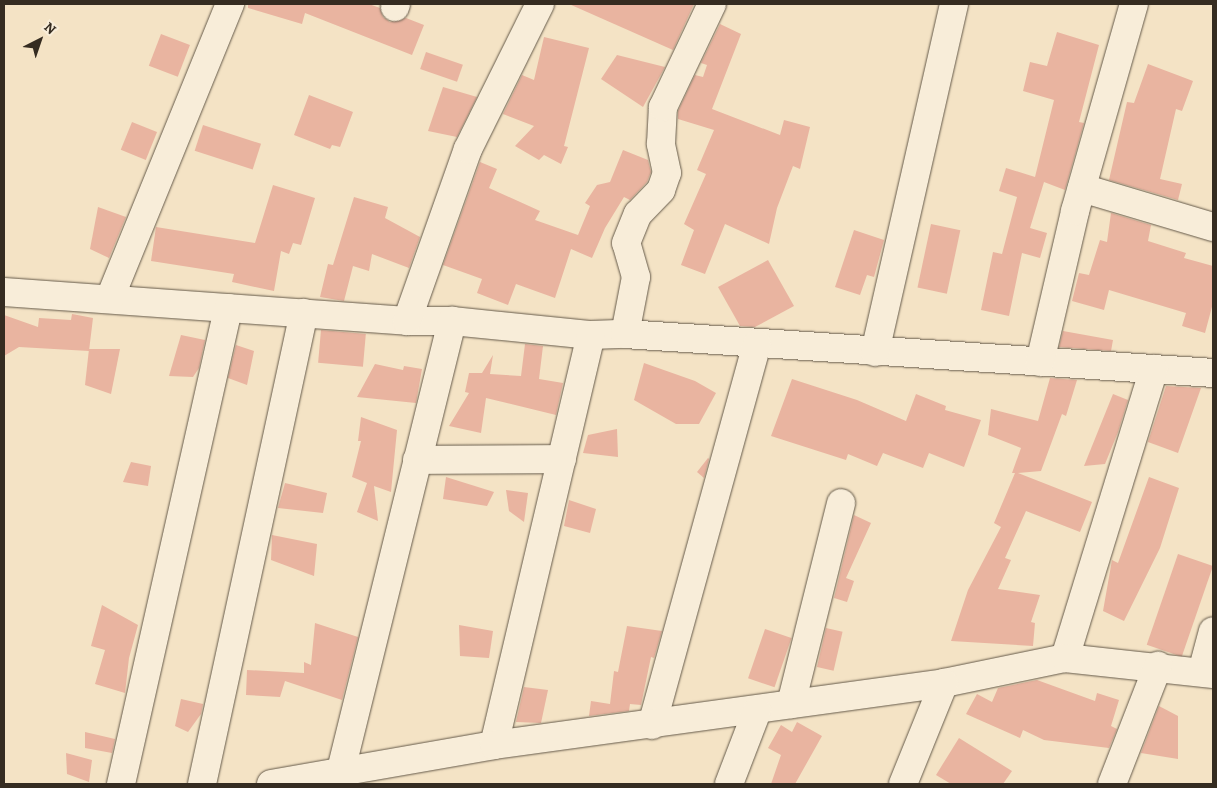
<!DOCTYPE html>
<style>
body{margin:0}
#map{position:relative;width:1217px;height:788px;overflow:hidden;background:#f4e3c5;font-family:Alegreya,serif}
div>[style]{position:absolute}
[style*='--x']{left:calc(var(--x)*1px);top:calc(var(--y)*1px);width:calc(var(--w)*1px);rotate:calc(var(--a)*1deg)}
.building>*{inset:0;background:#e9b4a0;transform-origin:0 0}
.roads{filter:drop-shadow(0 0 1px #655a4a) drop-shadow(0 0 1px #655a4a)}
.minor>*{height:28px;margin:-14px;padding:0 14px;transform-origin:14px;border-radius:14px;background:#f8edd9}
span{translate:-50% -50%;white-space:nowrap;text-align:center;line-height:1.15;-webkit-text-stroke:5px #f8edd9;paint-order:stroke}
.frame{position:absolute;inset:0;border:5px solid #352c21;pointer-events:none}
.north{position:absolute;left:15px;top:15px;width:50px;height:50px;-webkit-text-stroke:4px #f8edd9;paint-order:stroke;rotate:41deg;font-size:14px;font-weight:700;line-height:20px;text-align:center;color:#352c21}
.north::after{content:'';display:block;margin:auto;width:18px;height:22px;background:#352c21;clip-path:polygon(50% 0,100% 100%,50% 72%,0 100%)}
</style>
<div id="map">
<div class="building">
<i style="clip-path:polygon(248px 4px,369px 4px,380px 8px,383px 17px,390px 22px,406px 18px,424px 25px,412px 55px,305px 13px,302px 24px,248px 8px)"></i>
<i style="clip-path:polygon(569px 4px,694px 4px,673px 50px)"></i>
<i style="clip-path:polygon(720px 24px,741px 34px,712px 109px,780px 135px,784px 120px,810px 127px,800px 169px,793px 166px,777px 208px,769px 244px,725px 224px,705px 274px,681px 265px,694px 230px,684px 224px,706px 174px,697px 170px,714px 130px,678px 119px,678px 111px,695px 75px,703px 77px,707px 65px,701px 63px)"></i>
<i style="clip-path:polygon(1057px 32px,1099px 45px,1079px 122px,1084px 123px,1065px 190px,1044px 182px,1030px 228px,1047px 233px,1040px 258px,1022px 253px,1009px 316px,981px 310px,993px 252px,1002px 254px,1017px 197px,999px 191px,1006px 168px,1035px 177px,1054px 100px,1023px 91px,1030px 62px,1047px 66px)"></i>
<i style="left:161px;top:34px;width:31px;height:34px;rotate:21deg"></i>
<i style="clip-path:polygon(544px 37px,589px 48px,564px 146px,568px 147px,561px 164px,544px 155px,539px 160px,515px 146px,534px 126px,503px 114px,522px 75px,534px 80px)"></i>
<i style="left:426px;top:52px;width:39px;height:18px;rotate:19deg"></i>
<i style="clip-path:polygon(617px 55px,665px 67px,643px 107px,601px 79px)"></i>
<i style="clip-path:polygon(1148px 64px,1193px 81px,1182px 111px,1176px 109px,1160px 179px,1182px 184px,1178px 200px,1109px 180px,1127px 102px,1134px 103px)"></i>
<i style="clip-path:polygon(443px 87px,477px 97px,457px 137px,428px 131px)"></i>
<i style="clip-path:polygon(309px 95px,353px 112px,340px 147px,332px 145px,330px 149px,294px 135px)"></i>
<i style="left:132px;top:122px;width:27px;height:30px;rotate:22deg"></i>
<i style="left:203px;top:125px;width:61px;height:27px;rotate:18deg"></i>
<i style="clip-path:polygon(623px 150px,648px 160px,651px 172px,647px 182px,630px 200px,624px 197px,605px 228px,592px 258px,571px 249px,555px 298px,516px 284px,508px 305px,477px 293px,482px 279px,443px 265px,480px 162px,497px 169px,489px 188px,540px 211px,535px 220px,578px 235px,590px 206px,585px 203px,597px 185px,610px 182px)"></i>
<i style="clip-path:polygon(273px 185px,315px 198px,301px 245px,293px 243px,289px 254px,281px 251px,274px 291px,232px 282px,234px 274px,151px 261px,156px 227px,255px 243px)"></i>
<i style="clip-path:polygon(354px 197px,388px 207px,385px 218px,420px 237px,409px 268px,372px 254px,369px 271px,353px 266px,344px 301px,320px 297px,328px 264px,333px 265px)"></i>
<i style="clip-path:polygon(98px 207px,126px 217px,109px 258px,90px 249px)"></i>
<i style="clip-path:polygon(1111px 213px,1151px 225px,1148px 241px,1186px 253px,1184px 258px,1213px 266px,1213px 303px,1205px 333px,1182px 326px,1186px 313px,1109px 290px,1104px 310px,1072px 301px,1079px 273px,1089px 275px,1100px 240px,1107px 242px)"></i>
<i style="left:931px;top:224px;width:30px;height:65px;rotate:12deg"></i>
<i style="clip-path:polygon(854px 230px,884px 240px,874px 277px,867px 275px,860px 295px,835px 287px)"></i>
<i style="clip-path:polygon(768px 260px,794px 306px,755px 327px,740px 326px,718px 287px)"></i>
<i style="clip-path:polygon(72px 314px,93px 318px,89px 351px,19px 347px,4px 356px,4px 315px,38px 327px,39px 318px,71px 320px)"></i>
<i style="left:321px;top:330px;width:45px;height:33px;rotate:5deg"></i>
<i style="clip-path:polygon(1063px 331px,1113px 340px,1111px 351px,1059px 347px)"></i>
<i style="clip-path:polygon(181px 335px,205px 340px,199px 368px,193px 377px,169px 376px)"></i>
<i style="clip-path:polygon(525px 344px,543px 346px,539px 379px,563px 383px,556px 415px,486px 398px,481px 433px,449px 426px,469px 393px,465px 392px,469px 373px,482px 373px,493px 355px,490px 374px,521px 376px)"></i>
<i style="clip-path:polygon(236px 345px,254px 351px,247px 385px,228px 378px)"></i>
<i style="clip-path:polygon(89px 349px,120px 349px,111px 394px,85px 385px)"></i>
<i style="clip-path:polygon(644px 363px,695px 381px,716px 393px,699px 424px,676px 424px,634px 400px)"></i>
<i style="clip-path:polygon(375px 364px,403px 370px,404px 366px,422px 369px,416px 403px,357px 397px)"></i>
<i style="clip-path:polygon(1050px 378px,1077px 380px,1066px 416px,1062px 414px,1041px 471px,1018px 473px,1092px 502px,1080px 532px,1026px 511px,1005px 558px,1011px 560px,998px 589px,1040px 595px,1031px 622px,1035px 623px,1033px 646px,951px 641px,968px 590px,1001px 527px,994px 523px,1015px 473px,1012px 473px,1021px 448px,988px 435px,991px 409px,1038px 421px)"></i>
<i style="clip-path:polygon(792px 379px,857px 400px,906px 421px,916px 394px,946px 406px,945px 410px,981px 420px,964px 467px,929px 453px,923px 468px,883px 453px,877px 466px,848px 454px,846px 460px,771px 436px)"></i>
<i style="clip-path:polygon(1166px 386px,1201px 388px,1178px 453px,1148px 442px)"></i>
<i style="clip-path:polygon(1113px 394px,1128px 400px,1118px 432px,1105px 464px,1084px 466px)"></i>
<i style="clip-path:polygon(361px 417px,397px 430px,391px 492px,374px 486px,378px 521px,357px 512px,367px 483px,352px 477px,361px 441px,358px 441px)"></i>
<i style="clip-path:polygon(617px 429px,618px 457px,583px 453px,588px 435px)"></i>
<i style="clip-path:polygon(708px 458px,709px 459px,704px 478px,697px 472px)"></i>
<i style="clip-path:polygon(131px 462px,151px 466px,148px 486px,123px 482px)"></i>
<i style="clip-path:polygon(446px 477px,494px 492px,487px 506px,443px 499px)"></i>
<i style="clip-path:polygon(1149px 477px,1179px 488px,1160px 548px,1124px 621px,1103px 611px,1112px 560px,1118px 563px)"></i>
<i style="clip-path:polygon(285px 483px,327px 493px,323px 513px,278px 508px)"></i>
<i style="clip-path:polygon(506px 490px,528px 493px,524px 522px,509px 511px)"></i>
<i style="clip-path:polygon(569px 500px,596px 509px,590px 533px,564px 526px)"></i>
<i style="clip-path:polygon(854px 515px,871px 523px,846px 578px,854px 581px,847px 602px,834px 598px)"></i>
<i style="clip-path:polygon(272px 535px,317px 544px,314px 576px,271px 560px)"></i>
<i style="left:1178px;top:554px;width:37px;height:96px;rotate:19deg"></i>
<i style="clip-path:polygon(102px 605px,138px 625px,129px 658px,125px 693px,95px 684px,105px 650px,91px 646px)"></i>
<i style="clip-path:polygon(315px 623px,358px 637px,342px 700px,285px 681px,280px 697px,246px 695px,247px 670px,304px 673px,304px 662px,311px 665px)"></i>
<i style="clip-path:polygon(459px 625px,493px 631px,489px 658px,460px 656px)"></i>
<i style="clip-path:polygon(627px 626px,662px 631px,654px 658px,651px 657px,641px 705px,630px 704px,629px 711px,589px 716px,591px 701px,610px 704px,614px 671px,618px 672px)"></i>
<i style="left:826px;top:628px;width:17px;height:40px;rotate:13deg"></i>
<i style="left:765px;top:629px;width:28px;height:52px;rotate:19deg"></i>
<i style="clip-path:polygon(1037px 680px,1095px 701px,1097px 693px,1119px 700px,1111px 726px,1117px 729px,1109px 748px,1044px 740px,1023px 730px,1020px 738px,966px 714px,977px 694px,992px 702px,998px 688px)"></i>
<i style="clip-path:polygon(524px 687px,548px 690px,541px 723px,516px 722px)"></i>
<i style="clip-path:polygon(181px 699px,203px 704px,201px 714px,188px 732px,175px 726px)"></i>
<i style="clip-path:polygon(1159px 706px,1178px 716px,1178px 759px,1141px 753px)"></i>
<i style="clip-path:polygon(797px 722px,822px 736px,795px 784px,771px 784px,781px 755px,768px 748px,781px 725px,792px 732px)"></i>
<i style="clip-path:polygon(85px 732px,115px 739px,112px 753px,85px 748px)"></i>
<i style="clip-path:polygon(959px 738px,1012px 771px,1003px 784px,951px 784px,936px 775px)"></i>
<i style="clip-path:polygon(66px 753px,92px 760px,89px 782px,67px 774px)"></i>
</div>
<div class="roads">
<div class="minor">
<i style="--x:395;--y:7;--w:3;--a:-72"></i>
<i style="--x:1082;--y:188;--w:137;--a:16.6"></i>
<i style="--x:4;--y:292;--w:404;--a:4.1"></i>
<i style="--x:407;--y:321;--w:45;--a:0"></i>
<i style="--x:452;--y:321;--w:140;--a:5.8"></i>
<i style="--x:591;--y:335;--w:34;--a:-2"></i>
<i style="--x:625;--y:334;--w:589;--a:3.79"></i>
<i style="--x:110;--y:298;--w:318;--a:-67.8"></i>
<i style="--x:407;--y:321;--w:182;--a:-70.5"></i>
<i style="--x:468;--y:149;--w:162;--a:-63.6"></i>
<i style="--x:625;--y:334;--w:58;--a:-79.1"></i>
<i style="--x:636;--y:277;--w:35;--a:-106"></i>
<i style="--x:626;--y:243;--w:31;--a:-68"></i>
<i style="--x:638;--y:214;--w:33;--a:-46"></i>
<i style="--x:661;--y:190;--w:18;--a:-71"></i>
<i style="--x:667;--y:173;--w:30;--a:-102"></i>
<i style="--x:661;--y:144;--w:37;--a:-87"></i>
<i style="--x:663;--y:107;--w:114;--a:-64.6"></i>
<i style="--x:875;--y:352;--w:357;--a:-77.2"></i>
<i style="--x:1040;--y:362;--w:155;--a:-76.9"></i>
<i style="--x:1075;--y:211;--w:215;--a:-74.1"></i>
<i style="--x:417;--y:460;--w:145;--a:-0.4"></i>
<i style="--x:1065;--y:658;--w:302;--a:-72.9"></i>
<i style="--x:1202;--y:672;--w:42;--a:-75"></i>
<i style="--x:791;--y:704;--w:207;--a:-76"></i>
<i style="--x:652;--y:725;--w:395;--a:-74.6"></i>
<i style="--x:494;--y:745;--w:421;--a:-76.7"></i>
<i style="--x:341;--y:770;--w:463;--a:-76.1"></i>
<i style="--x:121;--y:784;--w:488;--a:-77.3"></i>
<i style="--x:202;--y:784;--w:482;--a:-77.8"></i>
<i style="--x:271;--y:784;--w:226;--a:-9.9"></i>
<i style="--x:494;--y:745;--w:454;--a:-7.8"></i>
<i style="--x:944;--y:683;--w:124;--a:-11.7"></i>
<i style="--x:1065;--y:658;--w:149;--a:6.2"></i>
<i style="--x:729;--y:784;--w:78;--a:-69"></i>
<i style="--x:903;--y:784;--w:109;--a:-67.9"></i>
<i style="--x:1112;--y:784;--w:127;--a:-68.7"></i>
</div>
</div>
<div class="frame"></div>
<div class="north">N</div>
</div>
